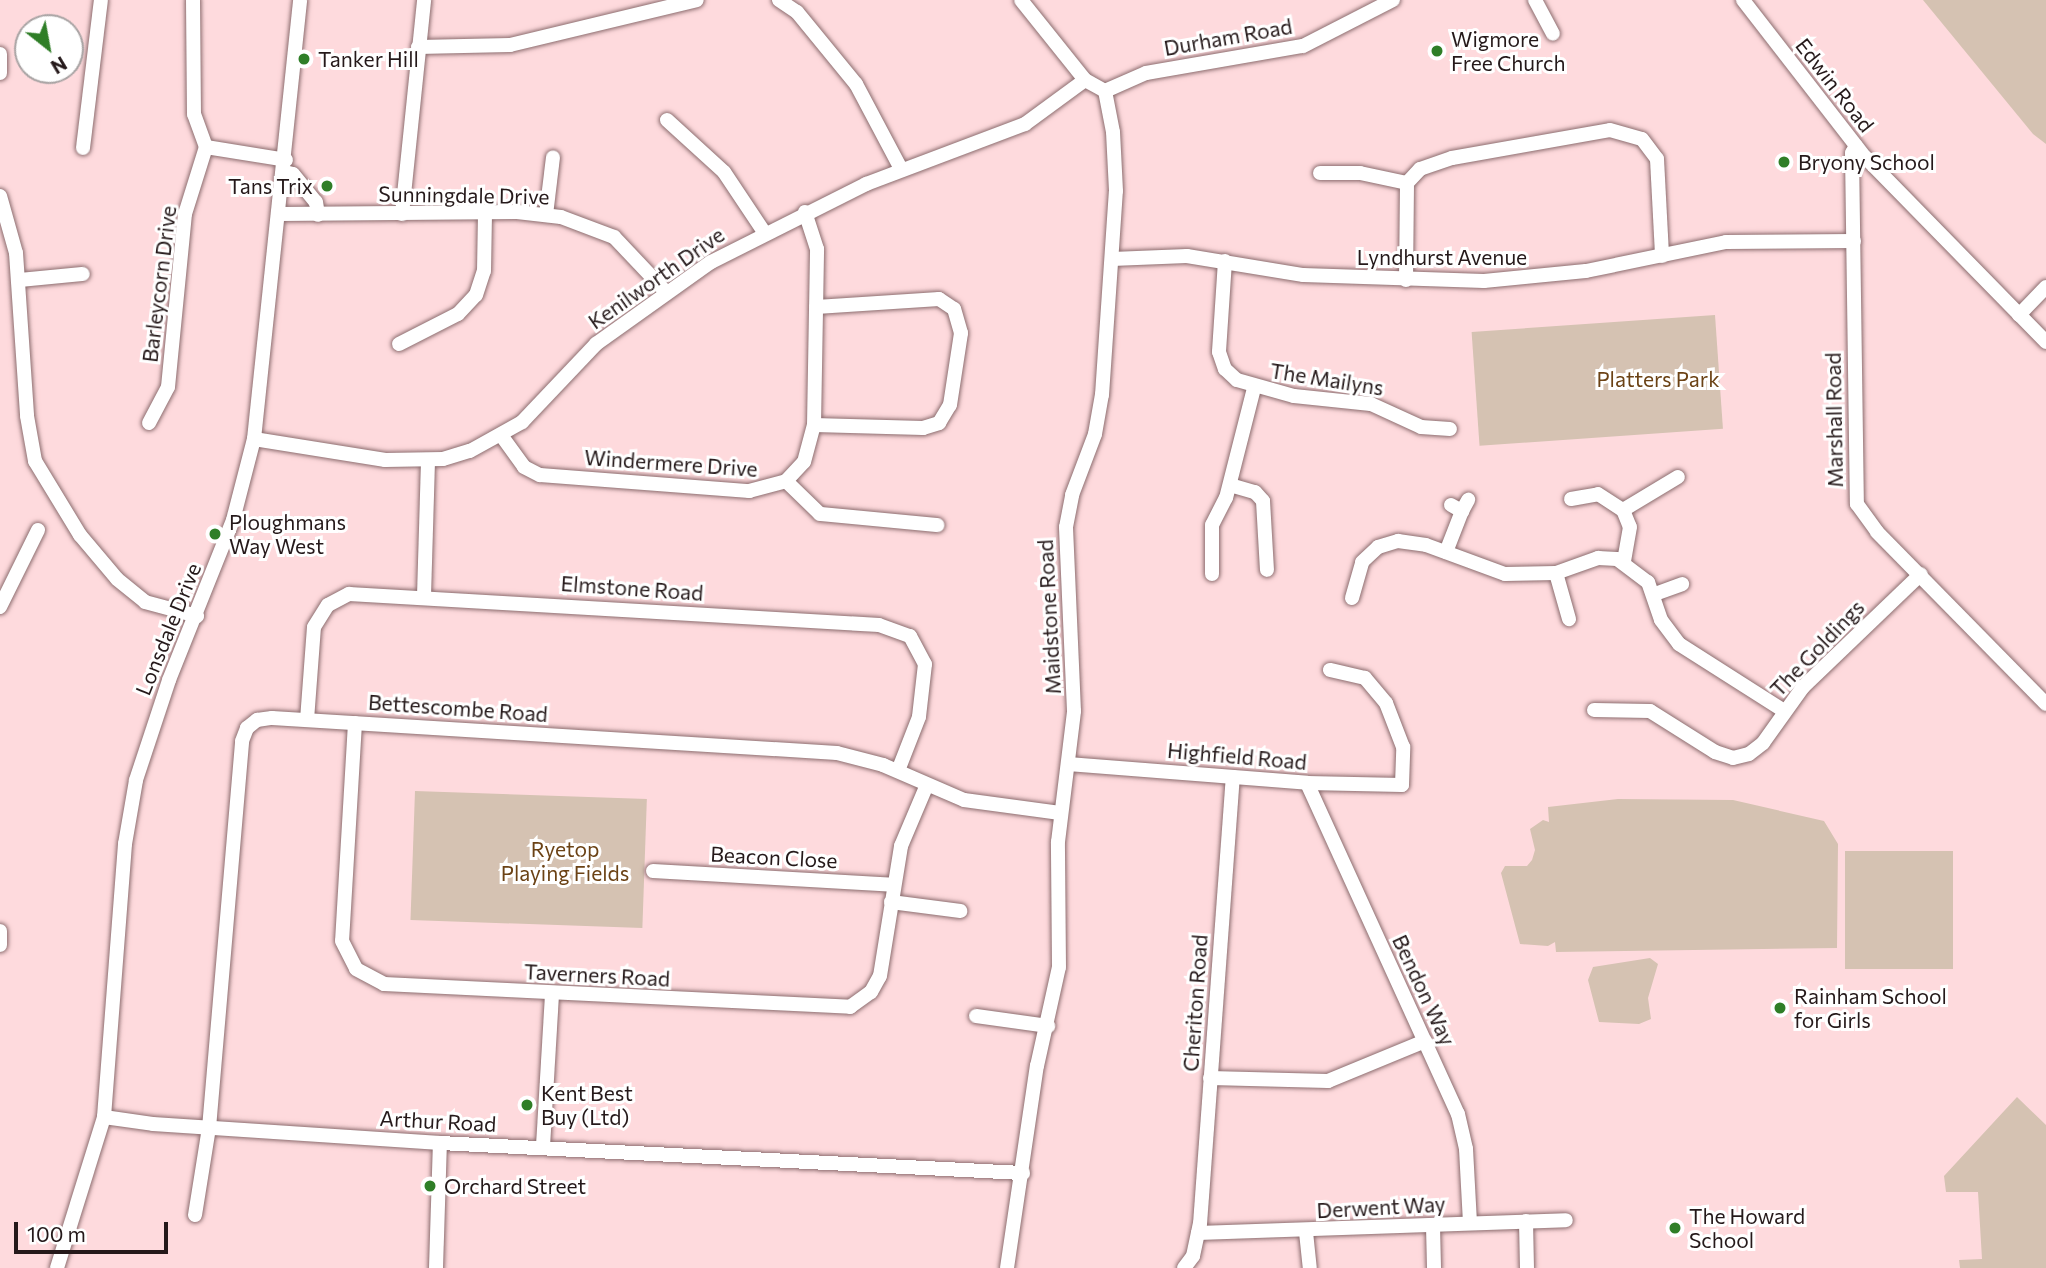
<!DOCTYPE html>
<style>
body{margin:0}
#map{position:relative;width:2046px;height:1268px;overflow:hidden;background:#fedadd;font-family:Commissioner,sans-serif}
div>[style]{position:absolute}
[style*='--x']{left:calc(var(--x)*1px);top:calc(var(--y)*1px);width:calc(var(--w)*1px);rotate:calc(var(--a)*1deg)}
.green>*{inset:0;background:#d5c2b2;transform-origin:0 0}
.roads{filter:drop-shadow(0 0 2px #8c6d6f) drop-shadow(0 0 2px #8c6d6f)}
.minor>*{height:14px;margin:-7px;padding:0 7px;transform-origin:7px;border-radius:7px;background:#fff}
.dots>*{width:19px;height:19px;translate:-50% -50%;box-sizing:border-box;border:4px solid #fff;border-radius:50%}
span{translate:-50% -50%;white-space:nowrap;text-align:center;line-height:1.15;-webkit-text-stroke:6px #fff;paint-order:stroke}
.street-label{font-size:21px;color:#25191a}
.poi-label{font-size:21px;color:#25191a}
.left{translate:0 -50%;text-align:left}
.right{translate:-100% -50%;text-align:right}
.park-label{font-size:21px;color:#6b4215}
.north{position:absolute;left:14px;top:14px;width:70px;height:70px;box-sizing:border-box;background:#fff;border:2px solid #a8a3a3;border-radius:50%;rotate:149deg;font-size:19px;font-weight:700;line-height:28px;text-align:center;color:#25191a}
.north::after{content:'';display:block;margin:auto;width:24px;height:32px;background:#2f7e27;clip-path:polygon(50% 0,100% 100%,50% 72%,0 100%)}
.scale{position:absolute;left:14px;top:1222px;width:154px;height:32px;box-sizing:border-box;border:4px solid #25191a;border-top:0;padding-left:9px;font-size:21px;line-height:24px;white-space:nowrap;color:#25191a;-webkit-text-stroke:5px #fff;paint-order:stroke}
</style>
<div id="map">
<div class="green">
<i style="clip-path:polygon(1923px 0,2046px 0,2046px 144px,2033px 134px)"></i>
<i style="left:1715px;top:315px;width:114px;height:244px;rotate:86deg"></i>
<i style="left:415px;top:791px;width:232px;height:129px;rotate:2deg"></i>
<i style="clip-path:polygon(1618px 799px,1733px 800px,1824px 821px,1838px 844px,1837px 948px,1556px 952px,1555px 942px,1548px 946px,1520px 944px,1501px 873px,1505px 866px,1527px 866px,1532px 860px,1535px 850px,1530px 829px,1543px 820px,1549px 822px,1548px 807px)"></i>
<i style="left:1845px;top:851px;width:108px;height:118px"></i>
<i style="clip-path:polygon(1650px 958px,1658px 964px,1648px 998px,1651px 1019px,1639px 1024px,1599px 1022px,1588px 980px,1593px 967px)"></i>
<i style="clip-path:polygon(2017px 1097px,2046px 1125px,2046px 1268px,1960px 1268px,1959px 1260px,1982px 1259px,1978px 1192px,1946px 1192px,1944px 1176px)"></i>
</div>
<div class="roads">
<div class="minor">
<i style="--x:193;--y:0;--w:114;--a:89.5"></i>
<i style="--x:194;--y:114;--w:35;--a:70"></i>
<i style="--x:206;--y:147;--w:81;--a:9.2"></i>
<i style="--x:779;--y:0;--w:22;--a:34"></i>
<i style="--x:797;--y:12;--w:93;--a:50.7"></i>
<i style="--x:856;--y:84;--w:96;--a:62.1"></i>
<i style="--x:1535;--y:0;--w:38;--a:62"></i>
<i style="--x:1743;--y:0;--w:199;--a:52.2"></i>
<i style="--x:1865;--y:157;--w:259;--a:45.6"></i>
<i style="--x:418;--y:47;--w:92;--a:-1.2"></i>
<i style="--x:510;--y:45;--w:192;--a:-13.5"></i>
<i style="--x:0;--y:54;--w:19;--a:90"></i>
<i style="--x:1105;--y:91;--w:45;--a:-23.7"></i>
<i style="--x:1146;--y:73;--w:159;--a:-9.8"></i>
<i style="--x:1303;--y:46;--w:101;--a:-27.1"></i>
<i style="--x:667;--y:120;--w:77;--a:42.4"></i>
<i style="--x:724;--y:172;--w:72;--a:56.3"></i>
<i style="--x:1856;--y:146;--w:8;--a:120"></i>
<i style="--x:1852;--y:153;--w:351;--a:89.2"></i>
<i style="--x:1857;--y:504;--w:34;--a:54"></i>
<i style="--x:1877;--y:532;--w:241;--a:45.5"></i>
<i style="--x:83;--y:148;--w:149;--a:-83.1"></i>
<i style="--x:285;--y:172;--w:8;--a:14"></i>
<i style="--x:293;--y:174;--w:36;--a:51"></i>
<i style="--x:316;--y:202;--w:13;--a:81"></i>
<i style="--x:1320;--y:173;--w:40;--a:0"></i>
<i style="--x:1360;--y:173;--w:48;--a:12"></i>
<i style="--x:0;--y:196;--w:59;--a:74.3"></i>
<i style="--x:16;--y:253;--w:163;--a:86.1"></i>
<i style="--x:27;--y:416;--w:46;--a:79.9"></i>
<i style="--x:35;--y:461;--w:87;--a:58.7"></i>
<i style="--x:80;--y:535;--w:57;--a:49.9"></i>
<i style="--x:117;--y:579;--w:36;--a:39"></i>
<i style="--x:145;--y:602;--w:54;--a:15.1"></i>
<i style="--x:280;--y:214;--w:237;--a:-0.5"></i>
<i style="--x:517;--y:212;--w:44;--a:6.5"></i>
<i style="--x:561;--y:217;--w:57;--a:20.7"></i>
<i style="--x:614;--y:237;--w:76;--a:46.6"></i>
<i style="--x:402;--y:214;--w:215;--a:-84.1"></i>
<i style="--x:546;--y:215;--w:58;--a:-83.1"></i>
<i style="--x:1112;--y:259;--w:75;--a:-2.3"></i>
<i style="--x:1187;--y:256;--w:118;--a:9.3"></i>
<i style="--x:1303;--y:275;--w:181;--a:1.9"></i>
<i style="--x:1484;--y:281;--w:102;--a:-5.6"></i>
<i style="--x:1586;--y:271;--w:143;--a:-11.7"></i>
<i style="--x:1726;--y:242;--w:128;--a:-0.4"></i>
<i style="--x:1225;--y:261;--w:91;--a:93.8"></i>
<i style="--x:1219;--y:352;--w:18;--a:71"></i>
<i style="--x:1225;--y:369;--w:16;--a:43"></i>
<i style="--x:1237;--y:380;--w:59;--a:15.7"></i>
<i style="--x:1294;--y:396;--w:77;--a:5.9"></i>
<i style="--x:1371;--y:404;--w:55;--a:24.7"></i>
<i style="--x:1421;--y:427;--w:29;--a:4"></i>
<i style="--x:19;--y:280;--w:64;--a:-5.4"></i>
<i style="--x:1406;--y:280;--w:97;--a:-89.4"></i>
<i style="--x:1407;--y:183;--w:19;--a:-47"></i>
<i style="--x:1420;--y:169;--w:34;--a:-19"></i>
<i style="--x:1452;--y:158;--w:160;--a:-10"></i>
<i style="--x:1610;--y:130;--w:33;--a:16"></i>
<i style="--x:1642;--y:139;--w:25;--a:53"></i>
<i style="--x:1657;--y:159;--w:97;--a:87"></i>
<i style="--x:2019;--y:315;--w:39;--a:-46"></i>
<i style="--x:399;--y:344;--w:66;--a:-27"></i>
<i style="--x:458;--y:314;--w:26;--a:-47"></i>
<i style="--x:476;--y:295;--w:25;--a:-72"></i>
<i style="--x:484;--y:271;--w:59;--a:-89"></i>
<i style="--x:149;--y:423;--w:41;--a:-62.2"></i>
<i style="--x:168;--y:387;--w:174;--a:-84.4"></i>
<i style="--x:185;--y:214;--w:70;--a:-72.6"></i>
<i style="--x:814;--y:425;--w:109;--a:1.6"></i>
<i style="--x:923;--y:428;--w:17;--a:-17"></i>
<i style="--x:939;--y:423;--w:21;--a:-59"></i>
<i style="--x:950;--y:405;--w:73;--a:-81.3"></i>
<i style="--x:961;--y:333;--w:25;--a:-106"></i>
<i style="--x:954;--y:309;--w:18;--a:-146"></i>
<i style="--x:939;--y:299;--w:123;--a:176.3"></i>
<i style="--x:501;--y:435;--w:39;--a:54"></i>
<i style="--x:524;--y:467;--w:18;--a:27"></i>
<i style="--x:540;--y:475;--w:210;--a:4.4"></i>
<i style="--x:749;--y:491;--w:38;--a:-15"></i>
<i style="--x:786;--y:481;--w:26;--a:-47"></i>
<i style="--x:804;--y:462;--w:38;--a:-75"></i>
<i style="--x:814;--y:425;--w:176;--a:-89"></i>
<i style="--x:817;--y:249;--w:39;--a:-108"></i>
<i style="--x:254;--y:439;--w:133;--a:9.1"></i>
<i style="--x:385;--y:460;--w:58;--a:-1"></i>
<i style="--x:443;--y:459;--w:28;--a:-17"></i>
<i style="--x:470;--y:451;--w:60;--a:-29.1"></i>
<i style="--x:522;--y:422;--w:108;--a:-46.5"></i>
<i style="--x:596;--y:344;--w:141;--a:-35.5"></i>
<i style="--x:711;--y:262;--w:174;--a:-26.7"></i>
<i style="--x:866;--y:184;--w:170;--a:-20.7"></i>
<i style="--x:1025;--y:124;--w:74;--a:-36.3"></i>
<i style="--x:786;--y:481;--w:47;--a:44.1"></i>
<i style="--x:820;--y:514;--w:118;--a:5.4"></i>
<i style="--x:1230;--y:485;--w:26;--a:16"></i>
<i style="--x:1255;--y:492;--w:12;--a:48"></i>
<i style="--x:1263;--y:501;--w:69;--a:86.7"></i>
<i style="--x:1571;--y:499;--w:27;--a:-10"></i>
<i style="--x:1598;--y:494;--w:30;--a:33"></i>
<i style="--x:1623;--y:510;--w:18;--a:68"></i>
<i style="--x:1630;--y:527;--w:36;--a:100"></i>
<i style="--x:1451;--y:505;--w:13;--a:29"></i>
<i style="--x:1462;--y:511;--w:13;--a:-61"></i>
<i style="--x:1623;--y:510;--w:64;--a:-31"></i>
<i style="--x:1446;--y:552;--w:44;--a:-68.7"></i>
<i style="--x:1556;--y:573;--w:48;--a:74.2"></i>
<i style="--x:1212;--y:574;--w:49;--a:-90"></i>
<i style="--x:1212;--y:525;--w:30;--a:-63"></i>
<i style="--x:1226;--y:498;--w:114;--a:-75.7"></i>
<i style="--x:1655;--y:594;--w:29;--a:-20"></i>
<i style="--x:424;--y:596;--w:136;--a:-88.3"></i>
<i style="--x:1352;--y:598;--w:37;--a:-74"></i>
<i style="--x:1362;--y:562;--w:22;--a:-43"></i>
<i style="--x:1378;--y:547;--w:21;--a:-17"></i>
<i style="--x:1398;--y:541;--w:28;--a:8"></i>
<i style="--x:1426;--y:545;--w:84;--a:20.2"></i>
<i style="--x:1505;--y:574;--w:51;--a:-1.1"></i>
<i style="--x:1556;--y:573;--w:45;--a:-19.7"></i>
<i style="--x:1598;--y:558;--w:19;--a:3"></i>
<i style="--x:1617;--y:559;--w:39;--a:37"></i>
<i style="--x:1648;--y:582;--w:40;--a:71.1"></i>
<i style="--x:1661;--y:620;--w:30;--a:53"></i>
<i style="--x:1679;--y:644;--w:125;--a:32.5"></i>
<i style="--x:0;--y:607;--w:86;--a:-63.7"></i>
<i style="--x:1594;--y:710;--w:56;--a:1"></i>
<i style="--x:1650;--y:711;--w:77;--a:32.2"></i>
<i style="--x:1715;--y:752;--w:19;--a:18"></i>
<i style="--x:1733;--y:758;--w:16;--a:-14"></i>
<i style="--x:1749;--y:754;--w:18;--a:-38"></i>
<i style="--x:1763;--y:743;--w:69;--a:-54.5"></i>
<i style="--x:1803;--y:687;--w:163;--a:-43.8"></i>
<i style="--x:307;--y:720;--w:93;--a:-85.7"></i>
<i style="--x:314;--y:627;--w:26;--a:-58"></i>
<i style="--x:328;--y:605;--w:24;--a:-28"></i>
<i style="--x:349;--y:594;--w:531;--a:3.35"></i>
<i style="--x:879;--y:625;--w:33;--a:20"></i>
<i style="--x:910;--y:636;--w:32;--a:62"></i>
<i style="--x:925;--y:664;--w:53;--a:96.5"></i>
<i style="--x:919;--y:717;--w:58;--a:111.3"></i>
<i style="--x:355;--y:723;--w:218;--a:93.4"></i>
<i style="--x:342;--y:941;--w:31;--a:63"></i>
<i style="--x:356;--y:969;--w:32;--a:28"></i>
<i style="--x:384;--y:984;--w:467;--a:2.8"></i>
<i style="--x:850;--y:1007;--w:26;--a:-36"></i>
<i style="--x:871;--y:992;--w:18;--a:-61"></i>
<i style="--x:880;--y:976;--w:132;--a:-80.8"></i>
<i style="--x:901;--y:846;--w:64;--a:-67"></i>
<i style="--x:1068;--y:764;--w:240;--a:4.5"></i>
<i style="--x:1307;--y:783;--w:95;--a:1.2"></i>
<i style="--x:1402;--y:785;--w:38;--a:-88"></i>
<i style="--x:1403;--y:747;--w:47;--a:-111.1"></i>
<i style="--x:1386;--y:703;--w:33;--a:-130"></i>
<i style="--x:1365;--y:678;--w:36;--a:-167"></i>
<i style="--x:1307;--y:783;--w:364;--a:65.5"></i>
<i style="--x:1458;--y:1114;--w:36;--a:77"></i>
<i style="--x:1466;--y:1149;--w:74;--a:86.9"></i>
<i style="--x:653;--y:871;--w:240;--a:3.3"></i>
<i style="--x:891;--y:902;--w:70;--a:7.4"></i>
<i style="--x:0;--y:931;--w:14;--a:90"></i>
<i style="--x:976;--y:1016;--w:73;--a:7.9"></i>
<i style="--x:1210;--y:1078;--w:118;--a:1.5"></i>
<i style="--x:1328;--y:1081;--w:105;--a:-22.4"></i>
<i style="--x:104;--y:1117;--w:49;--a:8.1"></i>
<i style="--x:153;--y:1124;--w:288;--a:3.8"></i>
<i style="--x:440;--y:1143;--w:584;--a:2.95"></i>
<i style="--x:543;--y:1146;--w:153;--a:-86.6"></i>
<i style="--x:195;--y:1215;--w:88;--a:-80.9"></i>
<i style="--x:209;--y:1128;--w:388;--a:-85.1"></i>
<i style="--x:242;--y:741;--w:14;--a:-69"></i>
<i style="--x:247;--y:728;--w:13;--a:-39"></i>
<i style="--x:257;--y:720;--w:15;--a:-8"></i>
<i style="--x:272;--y:718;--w:566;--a:3.54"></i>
<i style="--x:837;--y:753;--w:48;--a:14.6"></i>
<i style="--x:883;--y:765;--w:88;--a:23.4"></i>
<i style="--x:964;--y:800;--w:97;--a:7.7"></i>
<i style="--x:1526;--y:1221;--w:47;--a:88.8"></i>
<i style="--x:1433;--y:1226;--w:42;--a:88.6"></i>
<i style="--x:1306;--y:1232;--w:36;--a:84"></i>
<i style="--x:1198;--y:1233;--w:368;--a:-2"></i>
<i style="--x:57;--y:1268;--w:158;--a:-72.7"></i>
<i style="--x:104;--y:1117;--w:274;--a:-85.6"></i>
<i style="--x:125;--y:844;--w:65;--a:-80.2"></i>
<i style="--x:136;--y:780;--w:105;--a:-71.7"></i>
<i style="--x:169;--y:680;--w:172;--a:-68.2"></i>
<i style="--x:233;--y:520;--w:84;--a:-75.5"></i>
<i style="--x:254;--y:439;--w:441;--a:-84"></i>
<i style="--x:436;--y:1268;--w:125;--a:-88.2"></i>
<i style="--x:1007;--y:1268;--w:204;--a:-81.6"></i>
<i style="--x:1037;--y:1066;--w:101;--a:-77.5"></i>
<i style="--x:1059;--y:967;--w:125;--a:-90.5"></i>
<i style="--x:1058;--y:842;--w:132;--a:-83"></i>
<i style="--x:1074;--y:711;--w:184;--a:-92.5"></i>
<i style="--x:1066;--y:527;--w:33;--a:-79"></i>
<i style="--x:1072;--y:495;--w:65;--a:-69.3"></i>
<i style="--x:1095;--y:434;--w:40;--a:-80"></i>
<i style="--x:1102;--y:395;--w:204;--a:-86.1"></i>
<i style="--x:1116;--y:191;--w:59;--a:-92.9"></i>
<i style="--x:1113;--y:132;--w:42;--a:-101"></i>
<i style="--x:1105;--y:91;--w:23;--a:-151"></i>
<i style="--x:1085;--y:80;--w:102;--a:-128.7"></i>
<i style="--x:1184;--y:1268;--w:15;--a:-53"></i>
<i style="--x:1193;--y:1256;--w:33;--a:-78"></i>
<i style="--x:1200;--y:1224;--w:448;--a:-85.8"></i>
</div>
</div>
<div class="dots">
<i style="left:1437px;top:51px;background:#2f7e27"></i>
<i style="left:304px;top:59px;background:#2f7e27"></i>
<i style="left:1784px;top:162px;background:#2f7e27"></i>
<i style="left:327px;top:186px;background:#2f7e27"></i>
<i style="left:215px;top:534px;background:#2f7e27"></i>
<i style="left:1780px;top:1008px;background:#2f7e27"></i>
<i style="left:527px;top:1105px;background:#2f7e27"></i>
<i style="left:430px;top:1186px;background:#2f7e27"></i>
<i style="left:1675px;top:1228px;background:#2f7e27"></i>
</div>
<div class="street-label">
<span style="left:1228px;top:37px;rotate:-10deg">Durham Road</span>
<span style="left:1835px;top:85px;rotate:52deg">Edwin Road</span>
<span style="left:464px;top:195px;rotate:1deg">Sunningdale Drive</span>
<span style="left:1442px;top:257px">Lyndhurst Avenue</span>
<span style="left:656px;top:278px;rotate:-35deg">Kenilworth Drive</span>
<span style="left:159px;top:284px;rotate:-83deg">Barleycorn Drive</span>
<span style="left:1327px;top:379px;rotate:9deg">The Mailyns</span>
<span style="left:1834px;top:420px;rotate:-91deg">Marshall Road</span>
<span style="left:671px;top:463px;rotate:4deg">Windermere Drive</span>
<span style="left:632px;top:588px;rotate:4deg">Elmstone Road</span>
<span style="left:1049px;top:617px;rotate:-93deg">Maidstone Road</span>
<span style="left:168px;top:629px;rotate:-68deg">Lonsdale Drive</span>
<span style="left:1817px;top:648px;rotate:-46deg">The Goldings</span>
<span style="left:458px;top:708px;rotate:4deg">Bettescombe Road</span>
<span style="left:1237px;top:756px;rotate:5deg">Highfield Road</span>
<span style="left:774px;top:857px;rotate:3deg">Beacon Close</span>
<span style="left:597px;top:975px;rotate:3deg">Taverners Road</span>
<span style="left:1424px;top:990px;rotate:65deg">Bendon Way</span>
<span style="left:1195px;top:1003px;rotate:-86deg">Cheriton Road</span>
<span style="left:438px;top:1121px;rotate:3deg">Arthur Road</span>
<span style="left:1381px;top:1207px;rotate:-3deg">Derwent Way</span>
</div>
<div class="poi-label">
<span class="left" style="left:1451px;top:51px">Wigmore<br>Free Church</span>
<span class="left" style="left:318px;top:59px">Tanker Hill</span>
<span class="left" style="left:1798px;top:162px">Bryony School</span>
<span class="right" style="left:313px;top:186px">Tans Trix</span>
<span class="left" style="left:229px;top:534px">Ploughmans<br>Way West</span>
<span class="left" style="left:1794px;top:1008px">Rainham School<br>for Girls</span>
<span class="left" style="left:541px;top:1105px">Kent Best<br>Buy (Ltd)</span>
<span class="left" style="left:444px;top:1186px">Orchard Street</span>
<span class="left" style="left:1689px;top:1228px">The Howard<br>School</span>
</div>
<div class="park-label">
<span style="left:1658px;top:379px">Platters Park</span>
<span style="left:565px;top:861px">Ryetop<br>Playing Fields</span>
</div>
<div class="north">N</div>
<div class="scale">100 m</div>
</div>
